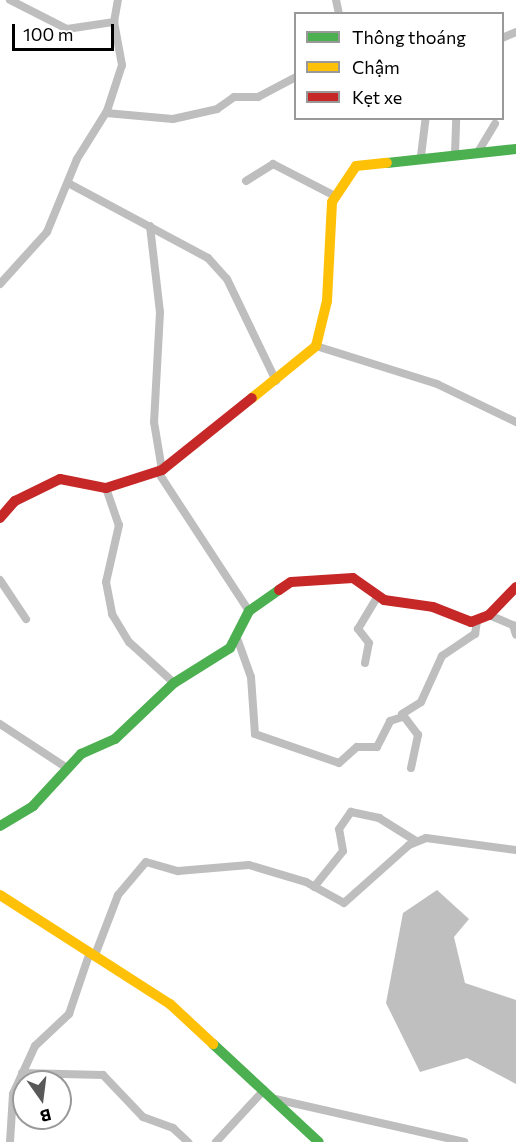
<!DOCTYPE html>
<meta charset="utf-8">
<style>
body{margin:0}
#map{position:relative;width:516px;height:1142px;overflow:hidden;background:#fff;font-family:Commissioner,sans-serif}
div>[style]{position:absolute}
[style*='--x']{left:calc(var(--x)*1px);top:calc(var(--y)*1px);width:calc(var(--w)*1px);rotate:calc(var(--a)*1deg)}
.water>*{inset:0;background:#bfbfbf}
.street>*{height:8px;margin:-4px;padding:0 4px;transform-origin:4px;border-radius:4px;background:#bebebe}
.fast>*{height:10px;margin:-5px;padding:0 5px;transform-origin:5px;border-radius:5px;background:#4caf50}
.slow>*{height:10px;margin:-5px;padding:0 5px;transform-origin:5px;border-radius:5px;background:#ffc107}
.jam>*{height:10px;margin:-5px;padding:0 5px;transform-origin:5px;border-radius:5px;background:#c62828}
span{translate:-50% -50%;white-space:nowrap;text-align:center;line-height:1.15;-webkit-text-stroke:6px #fff;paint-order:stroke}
.legend{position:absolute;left:294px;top:12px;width:210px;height:108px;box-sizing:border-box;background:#fff;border:2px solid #999;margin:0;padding:8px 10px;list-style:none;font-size:18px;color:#000}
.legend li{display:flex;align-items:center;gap:12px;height:30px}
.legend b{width:30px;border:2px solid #999}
.north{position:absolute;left:12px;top:1070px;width:60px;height:60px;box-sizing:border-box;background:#fff;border:2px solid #999;border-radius:50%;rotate:166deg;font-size:16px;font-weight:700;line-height:24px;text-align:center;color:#000}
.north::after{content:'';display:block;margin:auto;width:21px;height:27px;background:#595959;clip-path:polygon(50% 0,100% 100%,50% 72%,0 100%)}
.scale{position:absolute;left:12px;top:24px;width:102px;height:27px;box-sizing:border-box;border:3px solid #000;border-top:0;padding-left:8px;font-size:18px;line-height:21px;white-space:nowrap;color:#000;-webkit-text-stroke:4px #fff;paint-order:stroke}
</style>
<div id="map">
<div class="water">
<i style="clip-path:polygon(437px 890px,469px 919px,454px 937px,465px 983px,516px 1000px,516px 1084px,467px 1058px,420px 1072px,386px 1003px,403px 913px)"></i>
</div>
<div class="street">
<i style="--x:10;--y:0;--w:64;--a:27"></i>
<i style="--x:67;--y:29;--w:48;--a:-8.5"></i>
<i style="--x:336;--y:0;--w:14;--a:78"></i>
<i style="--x:502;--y:38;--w:15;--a:-23"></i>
<i style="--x:106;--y:113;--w:67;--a:5.1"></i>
<i style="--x:173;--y:119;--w:45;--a:-12.8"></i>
<i style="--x:217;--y:109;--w:21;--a:-35"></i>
<i style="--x:234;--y:97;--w:24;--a:0"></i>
<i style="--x:258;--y:97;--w:43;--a:-27.8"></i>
<i style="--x:478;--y:152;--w:33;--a:-59"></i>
<i style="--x:455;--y:154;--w:36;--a:-88"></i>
<i style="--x:421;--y:156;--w:38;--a:-83"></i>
<i style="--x:246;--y:181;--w:32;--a:-32"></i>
<i style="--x:273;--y:164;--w:70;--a:27.3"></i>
<i style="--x:68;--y:183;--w:159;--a:28.2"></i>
<i style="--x:208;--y:258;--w:28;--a:48"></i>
<i style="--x:227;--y:279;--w:113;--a:64.3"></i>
<i style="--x:150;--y:226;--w:87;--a:83.4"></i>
<i style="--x:160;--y:312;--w:110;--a:93.1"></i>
<i style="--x:154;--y:422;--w:49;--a:80.5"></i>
<i style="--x:0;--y:284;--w:70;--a:-47.9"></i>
<i style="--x:47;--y:232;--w:79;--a:-67.7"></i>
<i style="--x:77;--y:159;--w:57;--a:-58"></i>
<i style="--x:107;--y:111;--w:48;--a:-71.9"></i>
<i style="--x:122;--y:65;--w:44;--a:-100.5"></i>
<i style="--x:114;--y:22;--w:22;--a:-80"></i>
<i style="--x:316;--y:346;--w:127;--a:17.4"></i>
<i style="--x:437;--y:384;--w:88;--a:25.7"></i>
<i style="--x:158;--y:472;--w:166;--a:56.8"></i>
<i style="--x:106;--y:488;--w:39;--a:71"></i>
<i style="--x:119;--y:525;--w:58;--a:102.8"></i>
<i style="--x:106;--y:582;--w:33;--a:79"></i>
<i style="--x:112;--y:614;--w:33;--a:59"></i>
<i style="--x:129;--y:642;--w:61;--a:42.3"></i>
<i style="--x:0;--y:580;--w:47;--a:56.3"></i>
<i style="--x:489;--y:615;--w:26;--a:23"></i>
<i style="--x:513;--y:625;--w:10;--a:73"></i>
<i style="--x:237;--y:638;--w:41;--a:70.3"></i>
<i style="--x:251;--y:677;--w:57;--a:86"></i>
<i style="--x:255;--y:734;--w:89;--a:19"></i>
<i style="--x:339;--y:763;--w:24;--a:-42"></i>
<i style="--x:357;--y:747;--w:20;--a:0"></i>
<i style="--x:377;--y:747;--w:29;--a:-63"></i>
<i style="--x:390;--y:721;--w:13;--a:-18"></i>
<i style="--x:365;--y:663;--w:20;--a:-79"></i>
<i style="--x:369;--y:643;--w:18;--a:-128"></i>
<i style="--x:358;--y:629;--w:39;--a:-59"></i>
<i style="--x:0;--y:724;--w:80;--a:33.3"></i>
<i style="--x:411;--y:768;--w:34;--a:-78"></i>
<i style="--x:418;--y:735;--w:26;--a:-127"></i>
<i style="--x:402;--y:714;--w:22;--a:-32"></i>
<i style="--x:421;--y:702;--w:51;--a:-65.5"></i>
<i style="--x:442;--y:656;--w:40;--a:-34"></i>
<i style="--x:475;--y:634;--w:13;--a:-81"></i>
<i style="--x:314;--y:887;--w:46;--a:-51.1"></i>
<i style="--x:343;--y:851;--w:22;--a:-100"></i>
<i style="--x:339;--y:829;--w:21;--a:-55"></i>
<i style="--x:351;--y:812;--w:29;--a:12"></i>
<i style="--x:379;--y:818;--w:44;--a:31.9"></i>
<i style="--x:95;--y:955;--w:64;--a:-69"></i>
<i style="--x:118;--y:895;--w:43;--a:-49.7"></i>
<i style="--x:146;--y:862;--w:33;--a:16"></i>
<i style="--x:178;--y:871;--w:71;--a:-4.8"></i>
<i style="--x:249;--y:865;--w:59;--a:16.6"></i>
<i style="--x:306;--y:882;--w:43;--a:28.9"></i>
<i style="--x:344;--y:903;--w:87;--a:-41.7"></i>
<i style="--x:409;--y:845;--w:18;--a:-22"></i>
<i style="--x:426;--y:838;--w:91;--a:7.6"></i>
<i style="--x:22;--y:1073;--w:81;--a:1.4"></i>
<i style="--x:103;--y:1075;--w:58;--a:46.4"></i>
<i style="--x:143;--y:1117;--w:32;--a:20"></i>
<i style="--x:173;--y:1128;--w:21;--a:43"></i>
<i style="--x:275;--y:1099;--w:194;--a:12.8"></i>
<i style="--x:10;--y:1142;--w:48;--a:-86.4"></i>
<i style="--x:13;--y:1094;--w:53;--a:-65.4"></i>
<i style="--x:35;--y:1046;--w:47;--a:-43.3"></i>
<i style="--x:69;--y:1014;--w:65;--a:-71.3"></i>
<i style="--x:216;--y:1142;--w:71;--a:-47.3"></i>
</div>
<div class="fast">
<i style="--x:387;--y:163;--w:130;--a:-6.2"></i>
<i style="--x:0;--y:826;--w:39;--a:-31"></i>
<i style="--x:33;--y:806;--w:71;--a:-47.3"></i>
<i style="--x:81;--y:754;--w:37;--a:-24"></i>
<i style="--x:115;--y:739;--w:81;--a:-43.5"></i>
<i style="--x:174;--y:683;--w:66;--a:-32"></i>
<i style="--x:230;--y:648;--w:42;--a:-62.8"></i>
<i style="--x:249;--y:611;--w:37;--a:-35"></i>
<i style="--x:213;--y:1044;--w:144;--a:42.8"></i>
</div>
<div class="slow">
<i style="--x:252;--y:398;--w:82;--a:-39.1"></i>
<i style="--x:316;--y:346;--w:46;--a:-76.3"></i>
<i style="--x:327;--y:301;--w:99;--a:-87.1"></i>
<i style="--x:332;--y:202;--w:43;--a:-56.3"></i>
<i style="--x:356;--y:166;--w:31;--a:-6"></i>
<i style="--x:0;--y:895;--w:202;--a:32.7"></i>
<i style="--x:170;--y:1004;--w:59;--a:42.9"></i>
</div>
<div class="jam">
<i style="--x:0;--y:518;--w:23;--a:-49"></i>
<i style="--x:15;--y:501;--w:50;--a:-26.1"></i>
<i style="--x:60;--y:479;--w:47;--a:11.1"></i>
<i style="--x:106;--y:488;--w:59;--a:-17.8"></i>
<i style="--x:162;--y:470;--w:115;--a:-38.7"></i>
<i style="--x:279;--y:590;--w:14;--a:-34"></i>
<i style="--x:291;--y:582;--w:62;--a:-3.7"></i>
<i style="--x:353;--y:578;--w:38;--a:35"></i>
<i style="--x:384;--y:600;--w:49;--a:8.1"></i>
<i style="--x:433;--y:607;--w:41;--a:21.5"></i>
<i style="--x:471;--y:622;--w:19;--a:-21"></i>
<i style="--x:489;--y:615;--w:39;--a:-46"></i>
</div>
<ul class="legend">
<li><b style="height:8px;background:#4caf50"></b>Thông thoáng</li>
<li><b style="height:8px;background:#ffc107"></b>Chậm</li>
<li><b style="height:8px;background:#c62828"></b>Kẹt xe</li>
</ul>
<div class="north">B</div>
<div class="scale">100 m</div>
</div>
